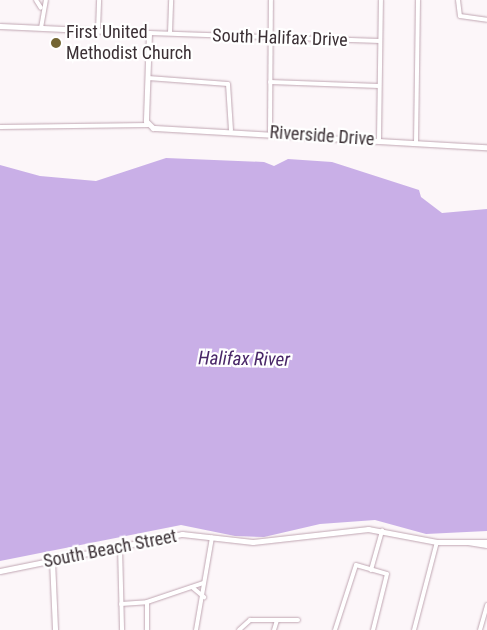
<!DOCTYPE html>
<style>
body{margin:0}
#map{position:relative;width:487px;height:630px;overflow:hidden;background:#fcf6f9;font-family:"Roboto Condensed",sans-serif}
div>[style]{position:absolute}
[style*='--x']{left:calc(var(--x)*1px);top:calc(var(--y)*1px);width:calc(var(--w)*1px);rotate:calc(var(--a)*1deg)}
.water>*{inset:0;background:#c9afe7}
.roads{filter:drop-shadow(0 0 1px #c0a6b2) drop-shadow(0 0 1px #c0a6b2)}
.minor>*{height:4px;margin:-2px;padding:0 2px;transform-origin:2px;border-radius:2px;background:#fff}
.tertiary>*{height:5px;margin:-2.5px;padding:0 2.5px;transform-origin:2.5px;border-radius:2.5px;background:#fff}
.dots>*{width:14px;height:14px;translate:-50% -50%;box-sizing:border-box;border:2px solid #fff;border-radius:50%}
span{translate:-50% -50%;white-space:nowrap;text-align:center;line-height:1.15;-webkit-text-stroke:4.5px #fff;paint-order:stroke}
.poi-label{font-size:18px;color:#3b3035}
.left{translate:0 -50%;text-align:left}
.street-label{font-size:18px;color:#3b3035}
.water-label{font-size:19px;color:#492768;font-style:italic}
</style>
<div id="map">
<div class="water">
<i style="clip-path:polygon(166px 158px,264px 162px,274px 166px,288px 159px,332px 162px,419px 190px,421px 197px,442px 213px,487px 209px,487px 531px,426px 534px,375px 520px,320px 524px,264px 537px,235px 536px,181px 525px,0 561px,0 165px,40px 176px,96px 181px)"></i>
</div>
<div class="roads">
<div class="minor">
<i style="--x:36;--y:0;--w:9;--a:58"></i>
<i style="--x:458;--y:0;--w:16;--a:83"></i>
<i style="--x:460;--y:16;--w:27;--a:8"></i>
<i style="--x:41;--y:28;--w:28;--a:-80"></i>
<i style="--x:98;--y:31;--w:31;--a:-88"></i>
<i style="--x:149;--y:33;--w:231;--a:2"></i>
<i style="--x:170;--y:33;--w:33;--a:-88"></i>
<i style="--x:148;--y:78;--w:80;--a:4.3"></i>
<i style="--x:228;--y:84;--w:46;--a:86.3"></i>
<i style="--x:270;--y:82;--w:109;--a:2.1"></i>
<i style="--x:0;--y:127;--w:148;--a:-0.8"></i>
<i style="--x:270;--y:132;--w:132;--a:-89.6"></i>
<i style="--x:379;--y:139;--w:139;--a:-89.2"></i>
<i style="--x:416;--y:143;--w:143;--a:-89.2"></i>
<i style="--x:462;--y:542;--w:25;--a:9"></i>
<i style="--x:120;--y:546;--w:84;--a:88.6"></i>
<i style="--x:371;--y:570;--w:41;--a:-74.2"></i>
<i style="--x:192;--y:587;--w:16;--a:40"></i>
<i style="--x:121;--y:604;--w:26;--a:-4"></i>
<i style="--x:147;--y:602;--w:59;--a:-18.7"></i>
<i style="--x:147;--y:630;--w:28;--a:-90"></i>
<i style="--x:196;--y:630;--w:94;--a:-80.2"></i>
<i style="--x:239;--y:630;--w:15;--a:-42"></i>
<i style="--x:250;--y:620;--w:48;--a:0"></i>
<i style="--x:274;--y:630;--w:10;--a:-73"></i>
<i style="--x:335;--y:630;--w:68;--a:-72.1"></i>
<i style="--x:356;--y:565;--w:32;--a:16"></i>
<i style="--x:387;--y:574;--w:58;--a:104"></i>
<i style="--x:414;--y:630;--w:91;--a:-75.4"></i>
<i style="--x:480;--y:630;--w:26;--a:-74"></i>
</div>
<div class="tertiary">
<i style="--x:0;--y:26;--w:149;--a:2.7"></i>
<i style="--x:149;--y:33;--w:88;--a:92"></i>
<i style="--x:146;--y:121;--w:10;--a:45"></i>
<i style="--x:153;--y:128;--w:335;--a:3.3"></i>
<i style="--x:52;--y:560;--w:70;--a:87.5"></i>
<i style="--x:0;--y:571;--w:186;--a:-11.5"></i>
<i style="--x:182;--y:534;--w:71;--a:6.4"></i>
<i style="--x:253;--y:542;--w:116;--a:-6.4"></i>
<i style="--x:368;--y:529;--w:70;--a:10.7"></i>
<i style="--x:437;--y:542;--w:50;--a:0"></i>
</div>
</div>
<div class="dots">
<i style="left:56px;top:43px;background:#736533"></i>
</div>
<div class="poi-label">
<span class="left" style="left:66px;top:43px">First United<br>Methodist Church</span>
</div>
<div class="street-label">
<span style="left:280px;top:38px;rotate:2deg">South Halifax Drive</span>
<span style="left:322px;top:136px;rotate:4deg">Riverside Drive</span>
<span style="left:110px;top:549px;rotate:-11deg">South Beach Street</span>
</div>
<div class="water-label">
<span style="left:244px;top:359px;rotate:1deg">Halifax River</span>
</div>
</div>
